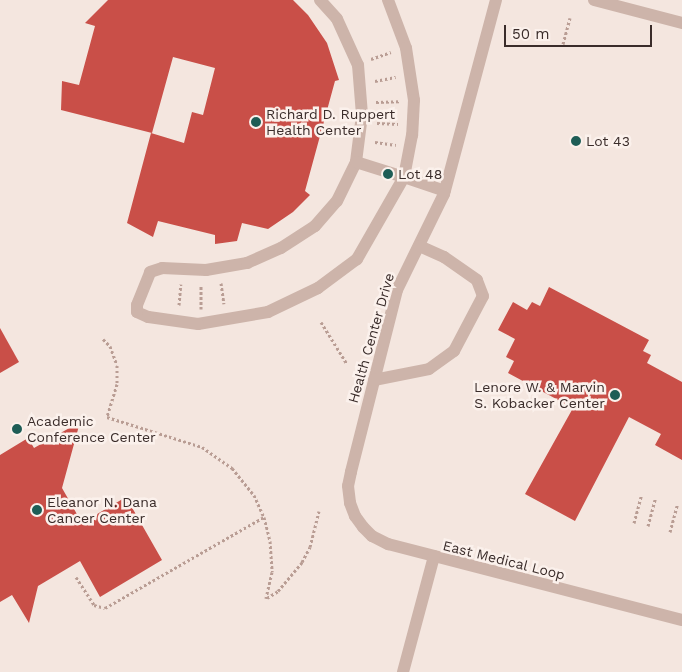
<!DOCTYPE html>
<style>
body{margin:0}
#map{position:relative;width:682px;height:672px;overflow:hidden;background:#f4e6df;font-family:"Work Sans",sans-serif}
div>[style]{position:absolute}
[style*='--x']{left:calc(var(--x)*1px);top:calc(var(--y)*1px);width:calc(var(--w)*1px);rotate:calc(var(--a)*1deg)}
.building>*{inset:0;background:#c94f48}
.path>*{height:3px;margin-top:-1.5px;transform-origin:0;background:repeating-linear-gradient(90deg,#b99d94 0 2.5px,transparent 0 5px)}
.minor>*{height:12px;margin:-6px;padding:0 6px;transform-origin:6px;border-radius:6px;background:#cdb4aa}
.dots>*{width:14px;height:14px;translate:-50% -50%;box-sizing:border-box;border:2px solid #fbf1ec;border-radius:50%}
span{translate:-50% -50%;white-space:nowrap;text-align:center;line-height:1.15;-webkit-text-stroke:5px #fbf1ec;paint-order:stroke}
.poi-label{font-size:14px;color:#3a2c2a}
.left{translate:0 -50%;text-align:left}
.right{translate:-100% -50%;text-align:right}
.street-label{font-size:14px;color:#3a2c2a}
.scale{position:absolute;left:504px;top:25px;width:148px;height:22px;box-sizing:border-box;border:2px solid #3a2c2a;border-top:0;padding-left:6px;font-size:15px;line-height:18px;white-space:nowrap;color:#3a2c2a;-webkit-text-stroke:4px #fbf1ec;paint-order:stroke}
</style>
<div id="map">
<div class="building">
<i style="clip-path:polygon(108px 0,293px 0,308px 15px,327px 43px,339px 80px,335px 81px,305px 191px,310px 195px,293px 212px,268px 229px,242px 223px,237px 241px,215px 244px,215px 235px,158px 221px,153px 237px,127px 223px,151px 133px,184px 143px,192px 112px,203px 115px,215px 68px,173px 57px,152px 133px,61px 110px,62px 81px,79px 85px,95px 26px,85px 23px)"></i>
<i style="clip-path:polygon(549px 287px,649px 340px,643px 351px,651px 355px,647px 363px,682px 382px,682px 460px,655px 445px,661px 434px,629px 417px,575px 521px,525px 494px,573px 408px,508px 373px,514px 361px,506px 357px,515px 339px,498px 330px,513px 302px,527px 310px,532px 302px,540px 306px)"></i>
<i style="clip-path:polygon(0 328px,19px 362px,0 373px)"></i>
<i style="clip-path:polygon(80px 422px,62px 488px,82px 523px,126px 497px,162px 560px,100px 597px,80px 561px,38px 586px,29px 623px,12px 595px,0 602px,0 455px,28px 438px,34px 448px)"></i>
</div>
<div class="path">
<i style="--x:563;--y:44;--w:27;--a:-75"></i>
<i style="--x:371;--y:59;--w:21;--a:-19"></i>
<i style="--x:375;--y:81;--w:21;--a:-11"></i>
<i style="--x:376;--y:102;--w:24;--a:-2"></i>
<i style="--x:377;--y:123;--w:21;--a:3"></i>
<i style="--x:375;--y:142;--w:21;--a:8"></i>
<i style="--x:221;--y:283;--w:21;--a:82"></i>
<i style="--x:179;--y:305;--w:21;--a:-85"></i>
<i style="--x:201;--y:309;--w:23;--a:-90"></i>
<i style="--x:321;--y:322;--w:49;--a:58.2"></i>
<i style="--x:103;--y:339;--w:10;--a:45"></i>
<i style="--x:110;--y:346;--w:20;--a:70"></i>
<i style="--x:117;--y:365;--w:19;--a:90"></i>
<i style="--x:117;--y:384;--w:34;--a:107"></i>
<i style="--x:107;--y:417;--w:100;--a:17.5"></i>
<i style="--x:202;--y:447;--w:37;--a:35"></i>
<i style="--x:232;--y:468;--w:35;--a:51"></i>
<i style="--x:254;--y:495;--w:24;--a:66"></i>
<i style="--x:264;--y:517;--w:25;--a:76"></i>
<i style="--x:270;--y:541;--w:31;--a:86"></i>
<i style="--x:272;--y:572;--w:27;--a:103"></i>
<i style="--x:634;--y:523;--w:28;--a:-75"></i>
<i style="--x:648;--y:526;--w:28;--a:-75"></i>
<i style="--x:670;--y:532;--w:28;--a:-75"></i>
<i style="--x:76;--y:577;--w:33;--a:57"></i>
<i style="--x:94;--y:605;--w:11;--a:15"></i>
<i style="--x:105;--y:608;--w:183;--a:-29.8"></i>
<i style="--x:267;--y:598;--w:13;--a:-32"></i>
<i style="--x:278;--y:591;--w:38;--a:-50"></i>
<i style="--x:302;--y:562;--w:17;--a:-62"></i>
<i style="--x:310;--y:547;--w:37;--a:-76"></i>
</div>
<div class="minor">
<i style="--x:320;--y:0;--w:25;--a:48"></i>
<i style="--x:337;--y:19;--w:51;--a:65.5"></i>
<i style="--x:358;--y:65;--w:50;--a:85.4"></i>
<i style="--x:362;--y:115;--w:47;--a:97.3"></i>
<i style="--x:388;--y:0;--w:51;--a:69.4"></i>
<i style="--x:406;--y:48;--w:53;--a:81.3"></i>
<i style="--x:414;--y:100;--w:35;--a:93"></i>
<i style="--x:412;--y:135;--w:43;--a:100.8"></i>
<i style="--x:404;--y:177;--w:95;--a:119.8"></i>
<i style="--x:357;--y:259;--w:49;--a:143.4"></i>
<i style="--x:318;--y:288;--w:55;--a:154.4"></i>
<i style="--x:268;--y:312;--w:71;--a:170.3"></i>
<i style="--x:198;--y:324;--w:50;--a:-172"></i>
<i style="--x:148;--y:317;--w:12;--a:-156"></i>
<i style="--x:137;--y:312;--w:7;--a:-90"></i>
<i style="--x:137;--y:305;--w:35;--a:-68"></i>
<i style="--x:150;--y:272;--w:13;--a:-18"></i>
<i style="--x:162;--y:268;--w:44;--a:2.6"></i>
<i style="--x:206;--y:270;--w:42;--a:-9.7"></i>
<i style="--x:247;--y:263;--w:37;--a:-24"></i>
<i style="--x:281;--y:248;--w:40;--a:-32.9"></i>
<i style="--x:315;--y:226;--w:33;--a:-49"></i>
<i style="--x:337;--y:201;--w:43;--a:-64"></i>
<i style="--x:356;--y:162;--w:50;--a:17.4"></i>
<i style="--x:404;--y:177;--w:43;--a:18.9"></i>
<i style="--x:496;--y:0;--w:201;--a:105"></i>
<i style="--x:444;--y:194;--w:107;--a:116.1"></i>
<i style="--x:397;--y:290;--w:188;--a:104.2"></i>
<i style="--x:351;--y:472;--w:14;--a:102"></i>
<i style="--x:348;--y:486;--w:17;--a:83"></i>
<i style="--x:350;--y:503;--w:14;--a:69"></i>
<i style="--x:355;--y:516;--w:14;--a:54"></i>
<i style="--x:363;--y:527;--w:13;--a:45"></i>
<i style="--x:372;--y:536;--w:18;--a:27"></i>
<i style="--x:388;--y:544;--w:304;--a:14.5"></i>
<i style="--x:594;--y:0;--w:91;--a:14.6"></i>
<i style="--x:374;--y:380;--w:56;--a:-11.3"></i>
<i style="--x:429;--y:369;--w:31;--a:-36"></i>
<i style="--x:454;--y:351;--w:62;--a:-62.2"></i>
<i style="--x:483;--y:296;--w:17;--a:-111"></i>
<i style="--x:477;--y:280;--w:40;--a:-145.1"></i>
<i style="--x:444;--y:257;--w:27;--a:-156"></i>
<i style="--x:403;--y:672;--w:120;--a:-75"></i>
</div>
<div class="dots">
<i style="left:256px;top:122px;background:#1e5d56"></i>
<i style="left:576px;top:141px;background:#1e5d56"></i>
<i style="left:388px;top:174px;background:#1e5d56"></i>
<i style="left:615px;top:395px;background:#1e5d56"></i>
<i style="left:17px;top:429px;background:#1e5d56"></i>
<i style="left:37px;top:510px;background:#1e5d56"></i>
</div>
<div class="poi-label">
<span class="left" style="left:266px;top:122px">Richard D. Ruppert<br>Health Center</span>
<span class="left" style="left:586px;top:141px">Lot 43</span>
<span class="left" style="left:398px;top:174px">Lot 48</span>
<span class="right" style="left:605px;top:395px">Lenore W. &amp; Marvin<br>S. Kobacker Center</span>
<span class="left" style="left:27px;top:429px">Academic<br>Conference Center</span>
<span class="left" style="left:47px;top:510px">Eleanor N. Dana<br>Cancer Center</span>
</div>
<div class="street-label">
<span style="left:371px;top:338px;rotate:-74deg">Health Center Drive</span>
<span style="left:504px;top:560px;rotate:14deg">East Medical Loop</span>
</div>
<div class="scale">50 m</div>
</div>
